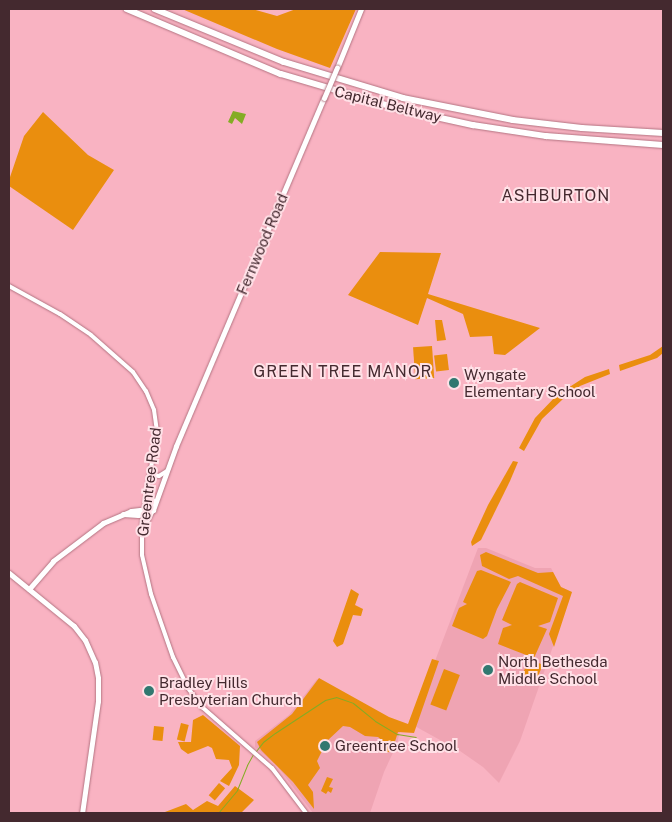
<!DOCTYPE html>
<style>
body{margin:0}
#map{position:relative;width:672px;height:822px;overflow:hidden;background:#f9b3c2;font-family:"Public Sans",sans-serif}
div>[style]{position:absolute}
[style*='--x']{left:calc(var(--x)*1px);top:calc(var(--y)*1px);width:calc(var(--w)*1px);rotate:calc(var(--a)*1deg)}
.built>*{inset:0;background:#efa4b3}
.green>*{inset:0;background:#ea8e0e;transform-origin:0 0}
.water>*{inset:0;background:#84ac24}
.stream>*{height:1px;margin:-0.5px;padding:0 0.5px;transform-origin:0.5px;border-radius:0.5px;background:#84ac24}
.roads{filter:drop-shadow(0 0 1px #b47482) drop-shadow(0 0 1px #b47482)}
.minor>*{height:4px;margin:-2px;padding:0 2px;transform-origin:2px;border-radius:2px;background:#fff}
.major>*{height:5px;margin:-2.5px;padding:0 2.5px;transform-origin:2.5px;border-radius:2.5px;background:#fff}
.highway>*{height:5.5px;margin:-2.75px;padding:0 2.75px;transform-origin:2.75px;border-radius:2.75px;background:#fff}
.bridges{filter:drop-shadow(0 0 1px #b47482) drop-shadow(0 0 1px #b47482)}
.major-bridge>*{height:5px;margin:-2.5px;padding:0 2.5px;transform-origin:2.5px;border-radius:2.5px;background:#fff}
.dots>*{width:14px;height:14px;translate:-50% -50%;box-sizing:border-box;border:2px solid #ffe1e7;border-radius:50%}
span{translate:-50% -50%;white-space:nowrap;text-align:center;line-height:1.15;-webkit-text-stroke:4px #ffe1e7;paint-order:stroke}
.street-label{font-size:15px;color:#44292f}
.poi-label{font-size:15px;color:#44292f}
.left{translate:0 -50%;text-align:left}
.neighbourhood-label{font-size:16px;color:#44292f;letter-spacing:1px}
.frame{position:absolute;inset:0;border:10px solid #44292f;pointer-events:none}
</style>
<div id="map">
<div class="built">
<i style="clip-path:polygon(478px 548px,486px 548px,535px 568px,551px 568px,561px 587px,572px 592px,520px 741px,499px 783px,483px 767px,460px 751px,411px 724px)"></i>
<i style="clip-path:polygon(317px 679px,401px 726px,397px 744px,384px 772px,370px 813px,313px 813px,277px 766px,255px 747px,255px 741px,289px 715px)"></i>
</div>
<div class="green">
<i style="clip-path:polygon(182px 9px,252px 9px,277px 16px,296px 9px,356px 9px,330px 68px,277px 49px)"></i>
<i style="clip-path:polygon(43px 112px,88px 155px,114px 170px,73px 230px,9px 186px,9px 180px,24px 136px)"></i>
<i style="clip-path:polygon(380px 252px,441px 253px,428px 294px,540px 328px,505px 355px,494px 354px,492px 336px,470px 337px,463px 314px,427px 298px,418px 325px,348px 295px)"></i>
<i style="clip-path:polygon(435px 320px,442px 320px,446px 340px,437px 341px)"></i>
<i style="left:432px;top:346px;width:32px;height:19px;rotate:86deg"></i>
<i style="clip-path:polygon(663px 346px,663px 353px,657px 358px,620px 371px,619px 365px,650px 355px)"></i>
<i style="left:447px;top:354px;width:16px;height:13px;rotate:83deg"></i>
<i style="clip-path:polygon(609px 369px,610px 374px,580px 386px,563px 399px,542px 419px,524px 451px,519px 448px,535px 418px,557px 395px,585px 377px)"></i>
<i style="clip-path:polygon(513px 461px,518px 462px,510px 481px,481px 540px,472px 546px,471px 542px,488px 505px)"></i>
<i style="clip-path:polygon(486px 552px,538px 573px,553px 572px,561px 587px,572px 592px,554px 647px,549px 634px,563px 596px,518px 576px,509px 579px,482px 566px,480px 555px)"></i>
<i style="clip-path:polygon(481px 570px,511px 582px,497px 609px,487px 636px,483px 639px,452px 626px,459px 608px,467px 604px,463px 602px,477px 571px)"></i>
<i style="clip-path:polygon(520px 582px,558px 598px,550px 622px,538px 626px,547px 629px,534px 658px,498px 644px,503px 628px,512px 625px,502px 620px,517px 584px)"></i>
<i style="clip-path:polygon(351px 589px,359px 594px,355px 605px,363px 609px,361px 616px,353px 615px,343px 644px,337px 647px,333px 641px)"></i>
<i style="clip-path:polygon(432px 659px,439px 661px,414px 733px,398px 732px,392px 751px,385px 753px,384px 742px,378px 737px,365px 736px,350px 727px,343px 726px,327px 741px,317px 761px,320px 768px,308px 785px,313px 792px,314px 809px,293px 782px,261px 750px,257px 742px,292px 714px,319px 678px,389px 717px,408px 724px)"></i>
<i style="left:529px;top:659px;width:15px;height:18px;rotate:23deg"></i>
<i style="left:444px;top:669px;width:17px;height:38px;rotate:21deg"></i>
<i style="clip-path:polygon(203px 715px,240px 746px,239px 765px,229px 786px,220px 781px,232px 768px,229px 760px,216px 759px,212px 748px,208px 746px,188px 754px,181px 749px,178px 742px,191px 742px,193px 720px)"></i>
<i style="left:181px;top:723px;width:8px;height:17px;rotate:14deg"></i>
<i style="left:154px;top:726px;width:10px;height:14px;rotate:6deg"></i>
<i style="clip-path:polygon(327px 777px,333px 779px,329px 787px,333px 788px,331px 793px,328px 791px,326px 794px,321px 791px)"></i>
<i style="left:219px;top:783px;width:8px;height:16px;rotate:40deg"></i>
<i style="clip-path:polygon(235px 786px,254px 800px,241px 813px,165px 812px,186px 804px,193px 810px,207px 801px,218px 806px)"></i>
</div>
<div class="water">
<i style="clip-path:polygon(233px 111px,246px 114px,242px 124px,235px 118px,232px 124px,228px 122px)"></i>
</div>
<div class="stream">
<i style="--x:256;--y:751;--w:11;--a:-52"></i>
<i style="--x:263;--y:742;--w:15;--a:-37"></i>
<i style="--x:275;--y:733;--w:60;--a:-33.4"></i>
<i style="--x:325;--y:700;--w:11;--a:-15"></i>
<i style="--x:336;--y:697;--w:18;--a:19"></i>
<i style="--x:353;--y:703;--w:28;--a:39"></i>
<i style="--x:375;--y:721;--w:26;--a:31"></i>
<i style="--x:397;--y:734;--w:19;--a:9"></i>
<i style="--x:218;--y:813;--w:30;--a:-50"></i>
<i style="--x:237;--y:790;--w:27;--a:-68"></i>
<i style="--x:247;--y:765;--w:13;--a:-61"></i>
</div>
<div class="roads">
<div class="minor">
<i style="--x:9;--y:286;--w:58;--a:28.8"></i>
<i style="--x:60;--y:314;--w:37;--a:34"></i>
<i style="--x:91;--y:335;--w:56;--a:41.4"></i>
<i style="--x:133;--y:372;--w:23;--a:56"></i>
<i style="--x:146;--y:391;--w:21;--a:67"></i>
<i style="--x:154;--y:410;--w:21;--a:82"></i>
<i style="--x:157;--y:431;--w:94;--a:99.2"></i>
<i style="--x:142;--y:524;--w:31;--a:90"></i>
<i style="--x:142;--y:555;--w:40;--a:77"></i>
<i style="--x:151;--y:594;--w:67;--a:70.8"></i>
<i style="--x:173;--y:657;--w:34;--a:64"></i>
<i style="--x:188;--y:688;--w:24;--a:54"></i>
<i style="--x:202;--y:707;--w:93;--a:41.1"></i>
<i style="--x:272;--y:768;--w:56;--a:52.9"></i>
<i style="--x:152;--y:469;--w:6;--a:72"></i>
<i style="--x:154;--y:475;--w:5;--a:11"></i>
<i style="--x:159;--y:476;--w:9;--a:-32"></i>
<i style="--x:142;--y:532;--w:25;--a:-63"></i>
</div>
<div class="major">
<i style="--x:337;--y:68;--w:64;--a:-67.9"></i>
<i style="--x:123;--y:514;--w:15;--a:4"></i>
<i style="--x:138;--y:515;--w:16;--a:-18"></i>
<i style="--x:153;--y:510;--w:68;--a:-70.2"></i>
<i style="--x:176;--y:446;--w:378;--a:-67"></i>
<i style="--x:9;--y:573;--w:84;--a:39.2"></i>
<i style="--x:74;--y:626;--w:18;--a:52"></i>
<i style="--x:85;--y:640;--w:24;--a:66"></i>
<i style="--x:95;--y:662;--w:16;--a:79"></i>
<i style="--x:98;--y:678;--w:23;--a:90"></i>
<i style="--x:98;--y:701;--w:113;--a:98.1"></i>
<i style="--x:29;--y:589;--w:37;--a:-49"></i>
<i style="--x:53;--y:561;--w:63;--a:-37.2"></i>
<i style="--x:103;--y:523;--w:30;--a:-23"></i>
<i style="--x:131;--y:511;--w:17;--a:-7"></i>
<i style="--x:148;--y:509;--w:10;--a:-61"></i>
</div>
<div class="highway">
<i style="--x:127;--y:9;--w:167;--a:22.9"></i>
<i style="--x:281;--y:74;--w:124;--a:16.4"></i>
<i style="--x:400;--y:109;--w:75;--a:12.4"></i>
<i style="--x:473;--y:125;--w:74;--a:8.6"></i>
<i style="--x:546;--y:136;--w:117;--a:4.4"></i>
<i style="--x:155;--y:9;--w:139;--a:22.3"></i>
<i style="--x:284;--y:62;--w:124;--a:16.8"></i>
<i style="--x:403;--y:98;--w:112;--a:11.3"></i>
<i style="--x:513;--y:120;--w:69;--a:6.6"></i>
<i style="--x:582;--y:128;--w:81;--a:3.5"></i>
</div>
</div>
<div class="bridges">
<div class="major-bridge">
<i style="--x:324;--y:98;--w:33;--a:-67"></i>
</div>
</div>
<div class="dots">
<i style="left:454px;top:383px;background:#317870"></i>
<i style="left:488px;top:670px;background:#317870"></i>
<i style="left:149px;top:691px;background:#317870"></i>
<i style="left:325px;top:746px;background:#317870"></i>
</div>
<div class="street-label">
<span style="left:388px;top:104px;rotate:14deg">Capital Beltway</span>
<span style="left:262px;top:244px;rotate:-67deg">Fernwood Road</span>
<span style="left:149px;top:482px;rotate:-83deg">Greentree Road</span>
</div>
<div class="poi-label">
<span class="left" style="left:464px;top:383px">Wyngate<br>Elementary School</span>
<span class="left" style="left:498px;top:670px">North Bethesda<br>Middle School</span>
<span class="left" style="left:159px;top:691px">Bradley Hills<br>Presbyterian Church</span>
<span class="left" style="left:335px;top:746px">Greentree School</span>
</div>
<div class="neighbourhood-label">
<span style="left:556px;top:196px">ASHBURTON</span>
<span style="left:343px;top:372px">GREEN TREE MANOR</span>
</div>
<div class="frame"></div>
</div>
